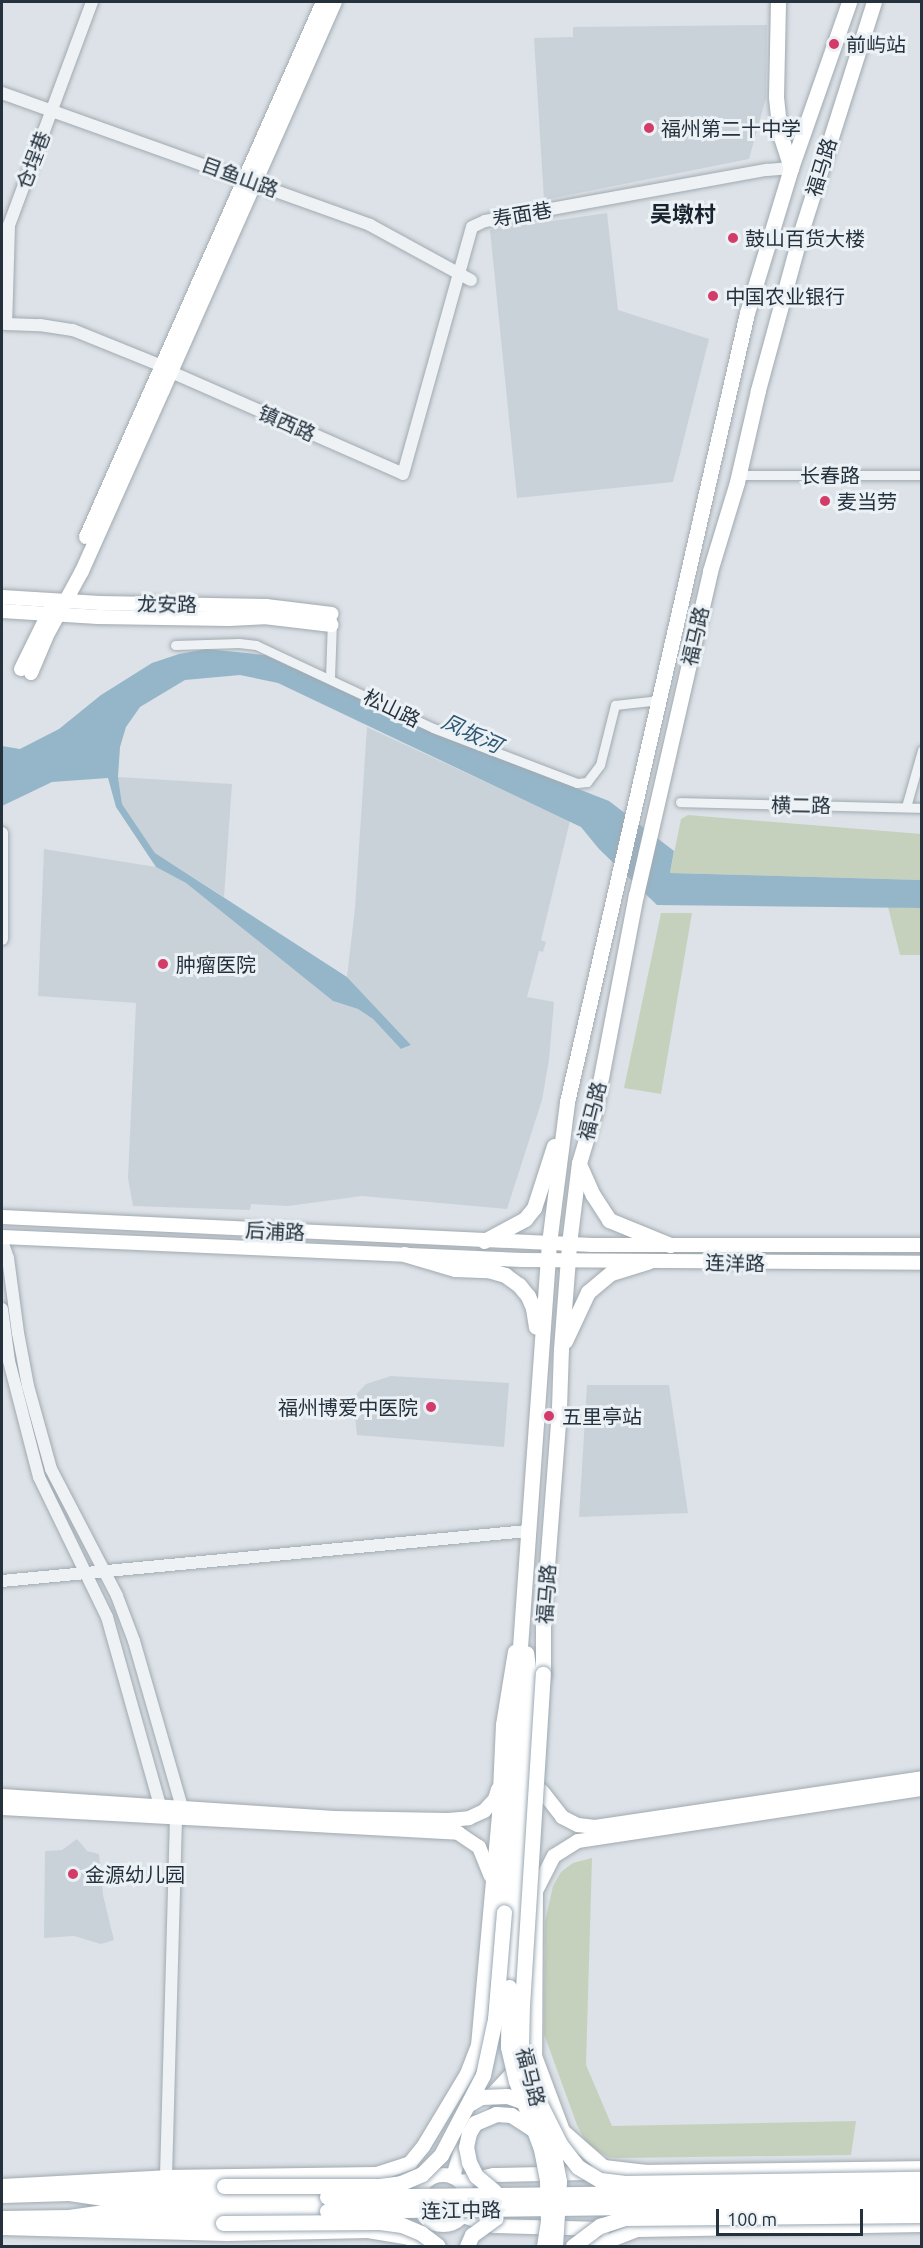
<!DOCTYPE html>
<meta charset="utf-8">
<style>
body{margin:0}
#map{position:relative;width:923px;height:2248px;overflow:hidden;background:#dce2e7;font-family:Ubuntu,"Noto Sans SC",sans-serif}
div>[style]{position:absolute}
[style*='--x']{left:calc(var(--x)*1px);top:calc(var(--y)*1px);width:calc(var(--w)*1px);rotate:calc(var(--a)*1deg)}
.built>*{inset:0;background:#cad2d9}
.green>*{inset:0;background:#c5d1bd}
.water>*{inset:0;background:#95b6c9}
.roads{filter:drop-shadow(0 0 2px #a1aab1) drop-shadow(0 0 2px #a1aab1)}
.minor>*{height:9px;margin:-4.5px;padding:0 4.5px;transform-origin:4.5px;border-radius:4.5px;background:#eff2f5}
.tertiary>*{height:12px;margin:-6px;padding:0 6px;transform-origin:6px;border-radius:6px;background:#eff2f5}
.secondary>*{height:14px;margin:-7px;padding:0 7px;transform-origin:7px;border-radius:7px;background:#fff}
.secondary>.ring{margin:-7px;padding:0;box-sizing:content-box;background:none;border:14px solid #fff;border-radius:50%}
.primary>*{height:15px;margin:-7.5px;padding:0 7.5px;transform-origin:7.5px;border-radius:7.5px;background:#fff}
.trunk>*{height:15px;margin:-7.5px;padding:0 7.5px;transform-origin:7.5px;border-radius:7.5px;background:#fff}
.bridges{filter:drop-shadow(0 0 2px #9ba8b3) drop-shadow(0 0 2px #9ba8b3)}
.primary-bridge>*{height:15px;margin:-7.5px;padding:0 7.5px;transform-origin:7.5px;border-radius:7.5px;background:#fff}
.trunk-bridge>*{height:15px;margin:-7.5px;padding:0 7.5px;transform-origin:7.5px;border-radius:7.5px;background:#fff}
.dots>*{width:16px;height:16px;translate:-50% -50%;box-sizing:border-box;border:3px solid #ebf1f5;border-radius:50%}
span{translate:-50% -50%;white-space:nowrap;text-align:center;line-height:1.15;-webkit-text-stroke:6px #ebf1f5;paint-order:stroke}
.poi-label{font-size:20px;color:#25323e}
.left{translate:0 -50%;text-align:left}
.right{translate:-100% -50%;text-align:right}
.street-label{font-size:20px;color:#25323e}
.water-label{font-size:21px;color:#2e5873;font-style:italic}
.quarter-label{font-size:22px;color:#18232e;font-weight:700}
.frame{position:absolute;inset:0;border:3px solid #25323e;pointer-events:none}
.scale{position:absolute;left:716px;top:2209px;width:147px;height:27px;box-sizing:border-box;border:3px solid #25323e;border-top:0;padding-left:8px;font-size:18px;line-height:21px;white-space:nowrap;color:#25323e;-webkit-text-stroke:4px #ebf1f5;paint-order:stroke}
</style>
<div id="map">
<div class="built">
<i style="clip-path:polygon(767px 25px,766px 98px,749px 159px,544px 200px,534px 38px,573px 37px,573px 27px)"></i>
<i style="clip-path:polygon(607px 213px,618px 310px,709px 339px,673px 482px,517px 498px,490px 230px)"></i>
<i style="clip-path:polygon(367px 727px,570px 821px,541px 940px,546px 942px,543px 952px,539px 951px,527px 997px,554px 1002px,549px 1060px,542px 1100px,507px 1209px,362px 1196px,288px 1206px,251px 1204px,250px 1210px,133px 1206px,128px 1178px,136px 1003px,38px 996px,44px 849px,156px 867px,186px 883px,333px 1001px,358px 1009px,373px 1019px,402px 1049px,411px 1045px,347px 977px,355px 908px)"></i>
<i style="clip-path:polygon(118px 777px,232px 784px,224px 897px,155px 853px,122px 804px)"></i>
<i style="clip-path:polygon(391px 1376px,509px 1383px,504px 1447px,357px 1435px,353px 1398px,366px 1384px)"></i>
<i style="clip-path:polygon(587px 1385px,669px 1385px,688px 1513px,579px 1517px)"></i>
<i style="clip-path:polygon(77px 1839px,87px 1851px,99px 1854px,103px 1895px,114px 1940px,101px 1944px,74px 1936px,44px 1938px,45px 1851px,62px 1850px)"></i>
</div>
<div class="green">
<i style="clip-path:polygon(688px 815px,921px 834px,921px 880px,670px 873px,681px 819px)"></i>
<i style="clip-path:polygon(888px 907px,921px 908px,921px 955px,900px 955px)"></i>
<i style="clip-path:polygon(661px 913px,692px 913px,661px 1094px,624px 1088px)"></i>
<i style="clip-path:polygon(592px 1858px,586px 2065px,612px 2126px,856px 2121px,851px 2155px,617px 2158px,608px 2157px,587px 2144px,577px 2125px,544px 2034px,545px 1922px,553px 1886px,561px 1872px,573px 1863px)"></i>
</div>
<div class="water">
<i style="clip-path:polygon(206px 649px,265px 655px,436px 733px,609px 801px,674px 851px,670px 873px,921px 880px,921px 908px,657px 905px,599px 849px,581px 827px,278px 683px,240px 675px,185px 680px,140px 707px,126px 727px,120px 747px,118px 777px,122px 804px,155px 853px,347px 977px,411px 1045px,401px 1049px,373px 1019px,358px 1009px,333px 1001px,186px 883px,156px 867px,116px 807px,108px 778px,52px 782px,2px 806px,2px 746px,20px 749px,59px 729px,101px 695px,152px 663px,179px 654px)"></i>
</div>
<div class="roads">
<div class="minor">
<i style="--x:738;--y:475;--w:184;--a:0"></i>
<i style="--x:175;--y:645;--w:64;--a:-1.8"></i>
<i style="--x:239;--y:643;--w:17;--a:7"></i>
<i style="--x:256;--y:645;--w:195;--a:25.1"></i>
<i style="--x:433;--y:728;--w:154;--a:20.9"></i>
<i style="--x:577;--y:783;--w:10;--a:-6"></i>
<i style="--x:587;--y:782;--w:21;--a:-53"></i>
<i style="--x:600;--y:765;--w:62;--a:-76"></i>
<i style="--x:615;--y:705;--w:45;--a:-6.3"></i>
<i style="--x:330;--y:678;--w:58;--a:-88"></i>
<i style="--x:680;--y:802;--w:242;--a:1.4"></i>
<i style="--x:906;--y:807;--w:59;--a:-74.3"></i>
</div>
<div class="tertiary">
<i style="--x:92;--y:2;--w:238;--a:110.4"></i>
<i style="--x:9;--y:225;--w:99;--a:91.7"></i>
<i style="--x:6;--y:324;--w:34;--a:2"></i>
<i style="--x:40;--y:325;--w:33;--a:9"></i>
<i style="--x:73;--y:330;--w:96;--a:22"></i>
<i style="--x:2;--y:93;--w:391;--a:19.7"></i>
<i style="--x:370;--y:225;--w:115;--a:28.6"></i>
<i style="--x:171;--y:372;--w:253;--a:23.7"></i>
<i style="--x:403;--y:474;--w:256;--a:-74.4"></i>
<i style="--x:472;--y:227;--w:14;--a:-25"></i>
<i style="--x:485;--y:221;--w:287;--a:-10.3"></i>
<i style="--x:767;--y:170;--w:24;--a:-5"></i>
<i style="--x:2;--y:939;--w:106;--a:-90"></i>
<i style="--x:2;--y:1241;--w:18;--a:71"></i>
<i style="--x:8;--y:1258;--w:76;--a:82.4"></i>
<i style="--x:18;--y:1333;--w:54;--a:79.3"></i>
<i style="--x:28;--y:1386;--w:86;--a:74.5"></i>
<i style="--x:51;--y:1469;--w:143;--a:62.5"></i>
<i style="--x:117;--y:1596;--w:48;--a:69.3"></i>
<i style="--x:134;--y:1641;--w:173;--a:73.9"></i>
<i style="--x:182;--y:1807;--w:13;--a:119"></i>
<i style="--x:176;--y:1818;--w:359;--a:91.6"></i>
<i style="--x:2;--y:1309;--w:52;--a:82.3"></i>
<i style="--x:9;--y:1361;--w:120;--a:75.5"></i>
<i style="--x:39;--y:1477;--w:156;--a:64.1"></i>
<i style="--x:107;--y:1617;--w:196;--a:74.3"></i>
<i style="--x:160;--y:1806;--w:9;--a:36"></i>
<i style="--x:2;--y:1581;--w:527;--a:-5.44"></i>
</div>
<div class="secondary">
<i style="--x:86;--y:537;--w:585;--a:-66.11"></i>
<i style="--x:2;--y:597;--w:98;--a:3.5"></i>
<i style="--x:100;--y:603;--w:166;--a:1"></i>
<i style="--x:266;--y:606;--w:66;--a:6.9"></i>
<i style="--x:2;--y:611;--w:96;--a:3.6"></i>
<i style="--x:98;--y:617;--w:131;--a:0.9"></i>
<i style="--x:229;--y:619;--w:35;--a:-3"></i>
<i style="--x:264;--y:617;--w:68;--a:6.7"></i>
<i style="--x:21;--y:669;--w:68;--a:-63.8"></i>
<i style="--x:31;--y:673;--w:39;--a:-67"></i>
<i style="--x:46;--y:637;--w:75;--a:-61.4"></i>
<i style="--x:82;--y:571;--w:198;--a:-65.9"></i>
<i style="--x:163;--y:390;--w:424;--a:-66.1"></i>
<i style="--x:2;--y:1217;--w:591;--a:2.72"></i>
<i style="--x:592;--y:1245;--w:330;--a:0"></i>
<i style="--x:2;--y:1237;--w:521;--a:2.53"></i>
<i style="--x:522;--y:1260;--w:400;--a:0.4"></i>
<i style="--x:542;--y:1791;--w:33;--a:52"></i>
<i style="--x:562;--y:1817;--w:18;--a:27"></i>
<i style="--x:578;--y:1825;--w:17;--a:7"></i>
<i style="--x:595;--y:1827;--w:331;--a:-8.5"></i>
<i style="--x:2;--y:1796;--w:333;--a:3.8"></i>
<i style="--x:334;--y:1818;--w:114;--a:1"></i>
<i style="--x:448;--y:1820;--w:21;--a:-5"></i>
<i style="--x:469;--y:1818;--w:17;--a:-25"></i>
<i style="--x:484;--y:1811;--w:16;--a:-47"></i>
<i style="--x:495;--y:1799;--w:10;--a:-73"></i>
<i style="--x:2;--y:1808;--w:457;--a:3.1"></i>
<i style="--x:458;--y:1833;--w:25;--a:34"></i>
<i style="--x:479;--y:1847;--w:31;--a:68"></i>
<i style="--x:536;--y:1883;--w:173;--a:90.3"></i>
<i style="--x:535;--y:2056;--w:80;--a:69.5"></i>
<i style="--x:563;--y:2131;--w:55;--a:41.3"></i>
<i style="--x:604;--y:2167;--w:43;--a:6.6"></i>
<i style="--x:647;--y:2172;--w:275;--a:-0.8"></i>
<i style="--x:536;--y:1891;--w:39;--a:-63"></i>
<i style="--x:554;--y:1856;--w:28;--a:-32"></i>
<i style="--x:578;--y:1841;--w:348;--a:-8.6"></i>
<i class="ring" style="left:418px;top:2175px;width:36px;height:36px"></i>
<i style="--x:453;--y:2177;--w:61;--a:-73.9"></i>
<i style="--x:470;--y:2118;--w:71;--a:-46.7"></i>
<i style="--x:461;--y:2182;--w:34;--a:-12"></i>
<i style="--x:494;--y:2175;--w:97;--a:-1.2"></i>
<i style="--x:2;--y:2186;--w:164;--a:-3.1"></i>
<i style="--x:166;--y:2177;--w:211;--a:-0.8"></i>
<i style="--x:377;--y:2174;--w:35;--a:-18"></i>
<i style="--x:410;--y:2163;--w:21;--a:-51"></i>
<i style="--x:423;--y:2147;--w:85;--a:-58.9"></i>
<i style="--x:467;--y:2074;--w:30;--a:-69"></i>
<i style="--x:478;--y:2046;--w:234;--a:-84.8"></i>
<i style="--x:499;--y:1813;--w:88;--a:-87.4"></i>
<i style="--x:503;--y:1725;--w:74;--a:-80.7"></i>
<i style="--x:463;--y:2216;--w:33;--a:18"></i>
<i style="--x:494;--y:2226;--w:109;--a:1.6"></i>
<i style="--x:2;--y:2228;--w:225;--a:1.5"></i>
<i style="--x:227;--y:2234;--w:141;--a:-1.2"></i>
<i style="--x:368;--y:2231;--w:43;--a:9.5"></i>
<i style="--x:410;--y:2238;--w:11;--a:45"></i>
<i style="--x:596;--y:2246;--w:44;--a:-21.3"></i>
<i style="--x:637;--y:2230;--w:285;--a:-1"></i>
</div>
<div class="primary">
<i style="--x:778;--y:2;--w:95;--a:91.2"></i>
<i style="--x:776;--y:97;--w:37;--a:84"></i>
<i style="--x:780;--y:134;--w:36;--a:72"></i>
<i style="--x:579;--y:1164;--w:34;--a:66"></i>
<i style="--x:593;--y:1195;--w:30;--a:57"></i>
<i style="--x:609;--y:1220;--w:66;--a:22.3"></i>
<i style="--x:484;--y:1241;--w:47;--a:-28.2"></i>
<i style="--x:525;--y:1219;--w:14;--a:-51"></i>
<i style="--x:534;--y:1208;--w:65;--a:-72.1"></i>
<i style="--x:404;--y:1254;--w:53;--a:16.4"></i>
<i style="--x:455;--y:1269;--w:33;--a:2"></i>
<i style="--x:488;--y:1270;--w:18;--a:16"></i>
<i style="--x:505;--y:1275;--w:17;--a:36"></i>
<i style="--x:519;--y:1285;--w:14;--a:51"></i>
<i style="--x:528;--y:1296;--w:13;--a:67"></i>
<i style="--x:533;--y:1308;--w:19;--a:81"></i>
<i style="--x:565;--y:1341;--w:54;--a:-64.9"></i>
<i style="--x:588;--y:1292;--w:30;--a:-40"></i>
<i style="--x:611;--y:1273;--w:39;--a:-17"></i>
<i style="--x:543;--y:1674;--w:56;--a:-90"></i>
<i style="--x:543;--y:1618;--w:211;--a:-85.6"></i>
<i style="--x:559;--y:1408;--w:59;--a:-88.1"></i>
<i style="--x:561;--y:1349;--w:105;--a:-85.6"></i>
<i style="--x:569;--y:1244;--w:82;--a:-83"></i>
<i style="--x:579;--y:1163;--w:56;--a:-73.5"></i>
<i style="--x:595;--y:1109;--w:218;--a:-79.2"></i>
<i style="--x:636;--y:895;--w:332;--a:-77.1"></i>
<i style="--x:710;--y:571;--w:93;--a:-73.1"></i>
<i style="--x:737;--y:482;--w:94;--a:-77.1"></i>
<i style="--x:758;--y:390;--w:161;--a:-74.8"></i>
<i style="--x:800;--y:235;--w:244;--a:-72.4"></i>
<i style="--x:518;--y:1675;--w:433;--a:-85.9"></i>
<i style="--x:549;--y:1243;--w:142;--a:-82.7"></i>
<i style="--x:567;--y:1102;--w:809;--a:-77.15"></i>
<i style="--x:747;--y:313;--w:152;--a:-73.1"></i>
<i style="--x:791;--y:168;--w:176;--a:-70.7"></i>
<i style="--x:509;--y:1987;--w:312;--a:-86.3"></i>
<i style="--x:529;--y:1676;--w:23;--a:-97"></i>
</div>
<div class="trunk">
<i style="--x:504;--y:1912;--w:237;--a:-86.6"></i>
<i style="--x:83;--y:2191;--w:26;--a:-11"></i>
<i style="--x:109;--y:2186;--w:115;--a:0"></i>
<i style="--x:2;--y:2195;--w:67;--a:-1.7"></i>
<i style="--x:69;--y:2193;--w:40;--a:8.5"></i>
<i style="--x:109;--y:2199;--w:218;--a:-0.5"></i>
<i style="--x:2;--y:2218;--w:67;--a:-0.9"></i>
<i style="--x:69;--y:2217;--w:41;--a:-8.3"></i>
<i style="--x:110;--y:2211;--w:217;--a:0"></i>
<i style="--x:84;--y:2219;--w:25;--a:9"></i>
<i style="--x:109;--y:2223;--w:114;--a:0"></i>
</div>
</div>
<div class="bridges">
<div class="primary-bridge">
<i style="--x:509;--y:1987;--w:60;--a:91"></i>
<i style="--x:508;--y:2047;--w:35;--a:77"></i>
<i style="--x:516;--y:2081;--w:72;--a:69.8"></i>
<i style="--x:541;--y:2149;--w:33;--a:79"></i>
<i style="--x:547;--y:2181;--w:40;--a:88.6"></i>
<i style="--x:548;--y:2221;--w:25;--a:99"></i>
<i style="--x:532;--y:2092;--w:48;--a:-103.2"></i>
<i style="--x:521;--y:2045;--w:40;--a:-88.6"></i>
<i style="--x:522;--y:2005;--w:332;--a:-86.4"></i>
<i style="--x:543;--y:2123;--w:24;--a:68"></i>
<i style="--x:552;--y:2145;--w:37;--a:79"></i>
<i style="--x:559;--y:2181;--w:65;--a:93.5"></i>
</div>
<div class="trunk-bridge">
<i style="--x:528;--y:2080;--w:72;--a:63.4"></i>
<i style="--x:560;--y:2144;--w:29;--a:52"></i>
<i style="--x:578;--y:2167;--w:26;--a:31"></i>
<i style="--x:600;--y:2180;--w:23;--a:7"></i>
<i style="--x:623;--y:2183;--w:299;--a:-0.8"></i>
<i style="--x:469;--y:2104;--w:14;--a:-30"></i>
<i style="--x:481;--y:2097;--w:26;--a:-2"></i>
<i style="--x:507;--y:2096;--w:21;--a:19"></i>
<i style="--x:527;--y:2103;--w:18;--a:45"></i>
<i style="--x:224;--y:2186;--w:156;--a:0"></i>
<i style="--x:380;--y:2186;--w:21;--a:-8"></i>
<i style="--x:401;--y:2183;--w:23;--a:-23"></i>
<i style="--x:422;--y:2174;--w:27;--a:-45"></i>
<i style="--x:441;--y:2155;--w:90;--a:-62.3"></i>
<i style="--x:483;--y:2075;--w:57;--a:-77.9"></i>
<i style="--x:495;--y:2019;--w:107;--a:-85.2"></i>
<i style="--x:494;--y:2191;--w:23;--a:-140"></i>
<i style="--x:476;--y:2176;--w:16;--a:-117"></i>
<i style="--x:469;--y:2162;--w:15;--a:-101"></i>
<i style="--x:466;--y:2147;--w:14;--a:-78"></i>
<i style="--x:469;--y:2133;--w:12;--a:-59"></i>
<i style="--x:475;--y:2123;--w:23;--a:-23"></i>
<i style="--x:496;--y:2114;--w:15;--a:4"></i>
<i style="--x:511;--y:2115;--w:27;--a:33"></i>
<i style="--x:327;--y:2197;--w:595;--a:-0.67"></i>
<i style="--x:327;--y:2211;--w:595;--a:-0.77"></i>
<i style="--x:223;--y:2223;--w:157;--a:-0.4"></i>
<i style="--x:380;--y:2222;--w:22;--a:8"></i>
<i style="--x:402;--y:2225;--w:21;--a:23"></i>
<i style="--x:421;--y:2233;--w:21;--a:37"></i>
<i style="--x:467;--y:2246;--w:12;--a:-66"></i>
<i style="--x:472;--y:2235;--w:29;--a:-36"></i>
<i style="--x:573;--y:2246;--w:34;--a:-37"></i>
<i style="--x:600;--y:2226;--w:25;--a:-18"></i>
<i style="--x:624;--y:2218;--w:298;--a:-0.6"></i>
</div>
</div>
<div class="dots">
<i style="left:834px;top:44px;background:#d33b69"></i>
<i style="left:649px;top:128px;background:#d33b69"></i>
<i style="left:733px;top:238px;background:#d33b69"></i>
<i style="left:713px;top:296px;background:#d33b69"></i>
<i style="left:825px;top:501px;background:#d33b69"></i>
<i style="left:163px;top:964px;background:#d33b69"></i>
<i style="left:431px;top:1407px;background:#d33b69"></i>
<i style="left:549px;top:1416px;background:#d33b69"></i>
<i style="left:73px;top:1874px;background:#d33b69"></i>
</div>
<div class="poi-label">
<span class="left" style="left:846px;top:44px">前屿站</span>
<span class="left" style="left:661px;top:128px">福州第二十中学</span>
<span class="left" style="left:745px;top:238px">鼓山百货大楼</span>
<span class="left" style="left:725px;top:296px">中国农业银行</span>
<span class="left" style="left:837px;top:501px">麦当劳</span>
<span class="left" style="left:176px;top:964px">肿瘤医院</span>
<span class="right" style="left:418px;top:1407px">福州博爱中医院</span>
<span class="left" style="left:562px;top:1416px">五里亭站</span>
<span class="left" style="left:85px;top:1874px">金源幼儿园</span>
</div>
<div class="street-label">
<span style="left:33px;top:160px;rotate:-69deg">仓埕巷</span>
<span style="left:821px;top:167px;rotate:-73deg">福马路</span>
<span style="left:240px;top:177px;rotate:20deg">目鱼山路</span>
<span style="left:522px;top:214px;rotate:-10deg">寿面巷</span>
<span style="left:287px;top:423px;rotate:24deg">镇西路</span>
<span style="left:830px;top:475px">长春路</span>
<span style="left:167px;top:604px;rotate:1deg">龙安路</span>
<span style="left:695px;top:636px;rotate:-77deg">福马路</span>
<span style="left:392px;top:708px;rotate:26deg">松山路</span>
<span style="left:801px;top:805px;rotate:1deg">横二路</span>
<span style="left:592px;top:1111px;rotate:-76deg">福马路</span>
<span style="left:275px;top:1231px;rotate:3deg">后浦路</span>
<span style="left:735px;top:1263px;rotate:1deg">连洋路</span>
<span style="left:546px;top:1594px;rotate:-86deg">福马路</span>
<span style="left:531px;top:2077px;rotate:76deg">福马路</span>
<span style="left:461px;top:2210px;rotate:-1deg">连江中路</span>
</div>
<div class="water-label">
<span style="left:472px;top:733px;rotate:25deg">凤坂河</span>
</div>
<div class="quarter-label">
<span style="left:683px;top:214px">吴墩村</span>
</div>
<div class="frame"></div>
<div class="scale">100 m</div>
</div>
